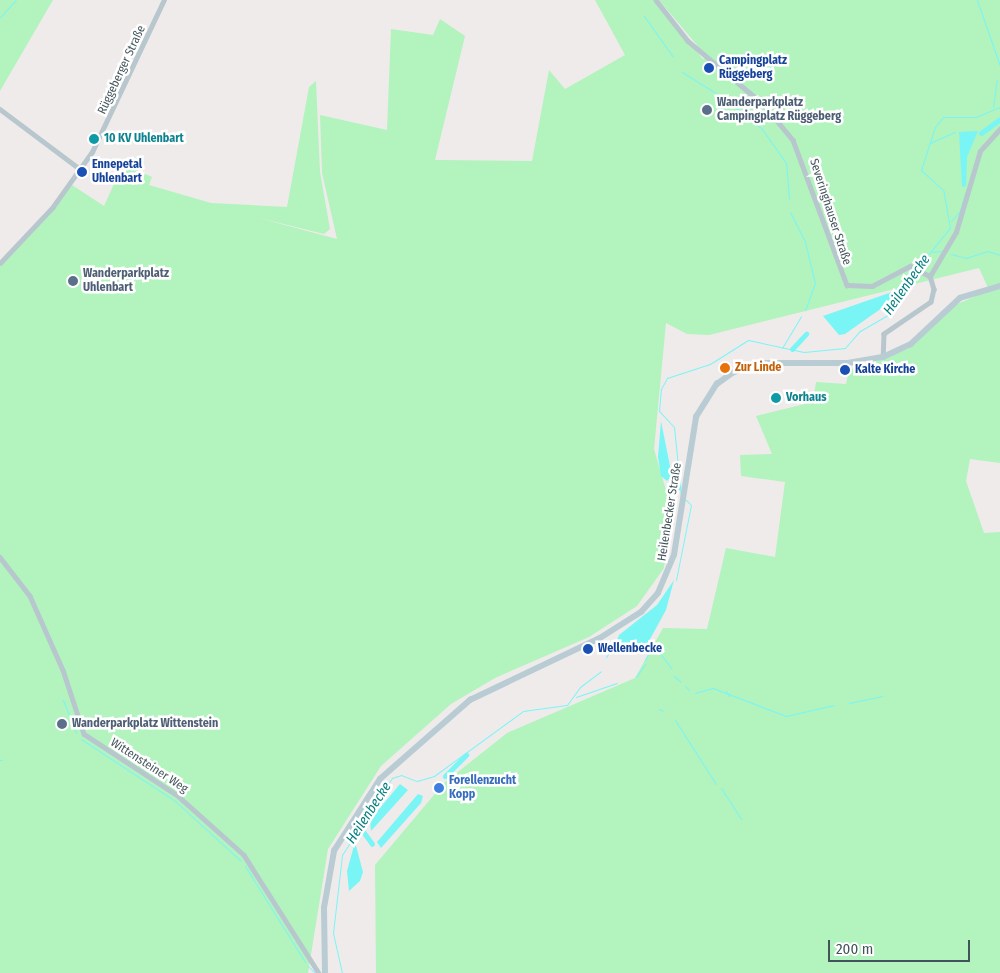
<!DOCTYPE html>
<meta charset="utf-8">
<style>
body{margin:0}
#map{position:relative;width:1000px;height:973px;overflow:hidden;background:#efebeb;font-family:"Fira Sans Condensed",sans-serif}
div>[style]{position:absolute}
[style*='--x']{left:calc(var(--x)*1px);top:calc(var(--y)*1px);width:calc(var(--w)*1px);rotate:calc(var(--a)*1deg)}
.green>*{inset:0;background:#b2f3be}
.water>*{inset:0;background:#79f5f6}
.stream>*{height:1px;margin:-0.5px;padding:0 0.5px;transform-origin:0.5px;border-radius:0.5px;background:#79f5f6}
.canal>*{height:5px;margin:-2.5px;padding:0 2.5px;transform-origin:2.5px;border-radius:2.5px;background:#79f5f6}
.minor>*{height:4.5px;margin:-2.25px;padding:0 2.25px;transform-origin:2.25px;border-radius:2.25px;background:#b7c7cd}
.secondary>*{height:5.5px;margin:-2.75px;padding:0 2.75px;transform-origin:2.75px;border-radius:2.75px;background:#b9ccd4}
.dots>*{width:14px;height:14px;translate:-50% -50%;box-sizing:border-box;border:2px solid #fff;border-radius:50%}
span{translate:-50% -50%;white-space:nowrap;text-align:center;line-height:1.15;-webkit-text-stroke:5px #fff;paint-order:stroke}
.transit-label{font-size:12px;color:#164399;font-weight:700}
.left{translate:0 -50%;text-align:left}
.street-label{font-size:12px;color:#42545a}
.service-label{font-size:12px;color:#4e5e75;font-weight:700}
.culture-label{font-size:12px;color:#0d838f;font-weight:700}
.food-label{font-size:12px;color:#c56008;font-weight:700}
.shop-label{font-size:12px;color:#366cbe;font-weight:700}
.water-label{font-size:14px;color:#057f80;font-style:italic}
.scale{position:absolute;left:828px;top:940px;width:142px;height:22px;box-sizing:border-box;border:2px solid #42545a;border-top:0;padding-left:6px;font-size:15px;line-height:18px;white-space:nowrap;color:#42545a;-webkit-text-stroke:4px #fff;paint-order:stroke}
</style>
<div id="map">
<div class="green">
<i style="clip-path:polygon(0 0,53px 0,0 91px)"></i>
<i style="clip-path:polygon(595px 0,654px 0,703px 59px,707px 57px,659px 0,1000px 0,1000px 463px,970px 459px,966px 481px,984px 533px,1000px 532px,1000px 973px,376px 973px,375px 865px,444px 783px,507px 733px,635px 678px,663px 628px,707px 629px,726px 548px,775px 557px,785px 482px,741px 476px,740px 455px,772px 454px,756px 416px,813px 402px,816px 382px,846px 384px,849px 370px,908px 349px,953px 306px,989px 290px,979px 268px,709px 335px,687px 334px,666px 323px,654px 449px,670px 504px,664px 568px,637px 606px,589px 637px,495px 678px,451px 704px,381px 766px,328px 849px,308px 973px,0 973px,0 266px,72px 185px,104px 206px,123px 164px,152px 177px,149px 185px,211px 203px,287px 207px,309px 87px,316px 81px,320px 172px,330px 229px,324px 234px,255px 217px,337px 239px,322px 173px,320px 115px,387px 130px,391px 29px,433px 35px,440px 19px,465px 36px,435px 160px,532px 161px,549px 70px,565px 89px,625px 55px)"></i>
</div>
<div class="water">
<i style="clip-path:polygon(978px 131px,967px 157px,966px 186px,962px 187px,959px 132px)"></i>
<i style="clip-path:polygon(892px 292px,895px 296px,889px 303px,845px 334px,839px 335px,823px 316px)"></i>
<i style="clip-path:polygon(661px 421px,672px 476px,667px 481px,661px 476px,658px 457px)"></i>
<i style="clip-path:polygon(674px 580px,666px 610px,644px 650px,619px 648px,616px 643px,619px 635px,657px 605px)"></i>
<i style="clip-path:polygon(400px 784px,408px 790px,371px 831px,370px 820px)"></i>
<i style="clip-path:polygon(418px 794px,423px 796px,421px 803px,381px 848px,377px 842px)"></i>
<i style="clip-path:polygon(355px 842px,363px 872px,360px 881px,349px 891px,347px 871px)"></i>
</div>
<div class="stream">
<i style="--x:977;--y:0;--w:70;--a:70.8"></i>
<i style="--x:644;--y:16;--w:50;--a:54.7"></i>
<i style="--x:0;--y:17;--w:23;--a:-47"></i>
<i style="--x:682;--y:72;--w:49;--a:31.8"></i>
<i style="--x:724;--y:98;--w:49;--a:39.2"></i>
<i style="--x:762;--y:129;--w:42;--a:54.8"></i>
<i style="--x:786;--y:163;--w:37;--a:85"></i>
<i style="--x:993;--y:107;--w:28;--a:-82"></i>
<i style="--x:930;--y:143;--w:27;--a:-24"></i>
<i style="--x:790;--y:212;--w:34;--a:63"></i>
<i style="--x:805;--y:242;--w:42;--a:76.3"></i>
<i style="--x:815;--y:283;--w:29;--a:110"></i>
<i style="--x:951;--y:221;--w:13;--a:-48"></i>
<i style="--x:960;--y:211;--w:19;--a:-74"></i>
<i style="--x:932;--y:252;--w:9;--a:-6"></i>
<i style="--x:951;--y:254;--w:16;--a:15"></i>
<i style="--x:966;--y:258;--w:22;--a:-18"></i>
<i style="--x:987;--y:251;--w:14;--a:17"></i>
<i style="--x:917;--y:268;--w:52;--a:-50.5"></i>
<i style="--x:950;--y:228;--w:39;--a:-100"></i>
<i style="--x:943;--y:190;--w:30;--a:-138"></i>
<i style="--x:921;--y:170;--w:45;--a:-72"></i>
<i style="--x:935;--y:127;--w:13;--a:-51"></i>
<i style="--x:943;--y:117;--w:33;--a:0"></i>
<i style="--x:976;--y:117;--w:26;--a:-23"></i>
<i style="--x:782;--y:348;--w:37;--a:-59"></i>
<i style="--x:681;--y:497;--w:70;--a:-95.7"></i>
<i style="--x:674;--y:427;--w:22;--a:-133"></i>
<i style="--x:659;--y:411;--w:22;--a:-85"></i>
<i style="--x:661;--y:389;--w:13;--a:-61"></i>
<i style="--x:667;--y:378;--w:45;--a:-18"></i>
<i style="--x:710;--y:364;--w:45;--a:-32.3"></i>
<i style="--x:748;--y:340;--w:57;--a:12.1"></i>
<i style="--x:804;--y:352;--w:41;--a:-5.6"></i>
<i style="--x:845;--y:348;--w:23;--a:-49"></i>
<i style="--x:860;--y:331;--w:34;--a:-30"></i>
<i style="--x:889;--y:314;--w:50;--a:-58.8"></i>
<i style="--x:676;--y:580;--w:76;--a:-78.7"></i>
<i style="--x:691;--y:505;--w:8;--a:-135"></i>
<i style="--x:606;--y:657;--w:4;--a:-56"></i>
<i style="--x:645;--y:660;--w:15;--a:-62"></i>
<i style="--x:652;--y:647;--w:4;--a:14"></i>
<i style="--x:656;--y:648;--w:26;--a:53"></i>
<i style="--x:674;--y:676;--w:9;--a:41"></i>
<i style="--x:636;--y:677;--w:16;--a:-55"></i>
<i style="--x:685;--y:686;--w:6;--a:45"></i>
<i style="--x:726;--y:691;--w:6;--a:59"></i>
<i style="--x:695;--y:693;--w:19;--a:-16"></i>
<i style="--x:713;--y:688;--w:78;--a:21"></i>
<i style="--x:786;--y:716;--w:49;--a:-12.9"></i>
<i style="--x:576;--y:697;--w:43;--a:-18.9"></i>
<i style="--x:63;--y:700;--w:35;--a:68"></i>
<i style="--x:849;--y:703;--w:34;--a:-12"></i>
<i style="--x:659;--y:709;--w:4;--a:27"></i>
<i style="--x:675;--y:720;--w:76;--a:57.4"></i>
<i style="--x:81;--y:739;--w:113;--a:33.4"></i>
<i style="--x:175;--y:801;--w:89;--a:42.3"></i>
<i style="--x:0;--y:760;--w:2;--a:0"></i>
<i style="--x:721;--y:788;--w:37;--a:57"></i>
<i style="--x:245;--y:866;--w:113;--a:58"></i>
<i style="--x:308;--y:966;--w:10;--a:45"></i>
<i style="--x:342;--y:973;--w:41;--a:-102.7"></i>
<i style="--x:333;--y:933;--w:79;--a:-83.4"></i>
<i style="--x:342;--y:855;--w:92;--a:-57"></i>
<i style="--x:392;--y:778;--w:9;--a:-18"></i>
<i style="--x:401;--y:775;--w:17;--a:21"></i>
<i style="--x:417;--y:781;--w:18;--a:-16"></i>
<i style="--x:434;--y:776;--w:110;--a:-36.1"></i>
<i style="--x:523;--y:711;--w:44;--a:-7.8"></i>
<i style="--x:567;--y:705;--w:22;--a:-54"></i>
<i style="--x:580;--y:687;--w:26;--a:-37"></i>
</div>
<div class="canal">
<i style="--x:981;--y:133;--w:24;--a:-36"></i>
<i style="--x:893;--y:294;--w:22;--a:-43"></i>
<i style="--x:792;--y:349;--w:21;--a:-47"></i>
<i style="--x:675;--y:485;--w:4;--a:34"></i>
<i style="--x:445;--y:776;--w:30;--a:-45"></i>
<i style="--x:359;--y:826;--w:22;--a:54"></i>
</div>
<div class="minor">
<i style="--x:656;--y:0;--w:52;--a:52"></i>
<i style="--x:688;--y:41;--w:98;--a:40"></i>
<i style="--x:763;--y:104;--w:47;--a:50.2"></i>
<i style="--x:793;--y:140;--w:155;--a:69.6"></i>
<i style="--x:847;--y:285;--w:25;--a:2"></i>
<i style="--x:872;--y:286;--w:43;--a:-27.8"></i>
<i style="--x:910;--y:266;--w:22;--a:27"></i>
<i style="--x:930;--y:276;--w:14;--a:73"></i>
<i style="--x:934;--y:289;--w:13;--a:103"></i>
<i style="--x:931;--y:302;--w:57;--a:145.8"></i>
<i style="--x:884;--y:334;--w:23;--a:92"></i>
<i style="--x:0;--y:109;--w:100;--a:36.9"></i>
<i style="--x:0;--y:263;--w:76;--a:-46.6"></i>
<i style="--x:52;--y:208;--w:69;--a:-54.5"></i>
<i style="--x:92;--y:152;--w:168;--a:-64.7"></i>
<i style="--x:930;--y:276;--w:51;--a:-59.4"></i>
<i style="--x:956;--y:232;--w:84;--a:-73.5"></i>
<i style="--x:980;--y:151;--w:30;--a:-48"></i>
<i style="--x:0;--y:557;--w:49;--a:52.4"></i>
<i style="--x:30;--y:596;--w:81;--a:66"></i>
<i style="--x:63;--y:670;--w:67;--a:71.8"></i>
<i style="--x:84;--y:734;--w:111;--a:33.3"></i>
<i style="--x:177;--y:795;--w:90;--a:41.8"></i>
<i style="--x:244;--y:855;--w:140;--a:57.6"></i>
</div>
<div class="secondary">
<i style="--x:325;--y:973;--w:65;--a:-90.9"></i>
<i style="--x:324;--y:908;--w:58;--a:-80"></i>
<i style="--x:334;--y:851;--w:85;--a:-57.4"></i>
<i style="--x:380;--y:779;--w:120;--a:-41.3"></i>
<i style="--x:470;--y:700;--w:144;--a:-25.5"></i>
<i style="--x:600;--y:638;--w:49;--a:-32.4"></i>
<i style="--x:641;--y:612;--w:25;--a:-48"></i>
<i style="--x:658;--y:593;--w:41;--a:-67.2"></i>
<i style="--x:674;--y:555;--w:140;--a:-80.9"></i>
<i style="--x:696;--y:417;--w:39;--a:-58"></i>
<i style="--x:717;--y:384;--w:19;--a:-36"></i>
<i style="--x:732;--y:373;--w:30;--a:-20"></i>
<i style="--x:760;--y:363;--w:88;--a:0"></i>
<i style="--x:848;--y:363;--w:36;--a:-10"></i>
<i style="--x:883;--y:357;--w:31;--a:-25"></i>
<i style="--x:911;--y:344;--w:67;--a:-43.2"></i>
<i style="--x:960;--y:298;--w:42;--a:-16.7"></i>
</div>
<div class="dots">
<i style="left:709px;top:68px;background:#1a4fb4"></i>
<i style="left:707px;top:110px;background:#5c6f8a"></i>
<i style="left:94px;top:139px;background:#0f9aa8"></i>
<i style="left:82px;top:172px;background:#1a4fb4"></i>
<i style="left:73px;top:281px;background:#5c6f8a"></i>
<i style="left:725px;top:368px;background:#e8710a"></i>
<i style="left:845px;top:370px;background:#1a4fb4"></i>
<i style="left:776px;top:398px;background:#0f9aa8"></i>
<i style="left:588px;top:649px;background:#1a4fb4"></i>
<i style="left:62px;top:724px;background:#5c6f8a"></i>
<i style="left:439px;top:788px;background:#3f7fe0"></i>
</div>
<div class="transit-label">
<span class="left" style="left:719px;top:68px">Campingplatz<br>Rüggeberg</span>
<span class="left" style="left:92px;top:172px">Ennepetal<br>Uhlenbart</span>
<span class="left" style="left:855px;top:370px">Kalte Kirche</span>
<span class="left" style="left:598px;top:649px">Wellenbecke</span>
</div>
<div class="street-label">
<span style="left:122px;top:70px;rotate:-65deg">Rüggeberger Straße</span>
<span style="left:830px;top:212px;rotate:72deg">Severinghauser Straße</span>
<span style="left:670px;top:512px;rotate:-81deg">Heilenbecker Straße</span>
<span style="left:149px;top:766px;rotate:33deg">Wittensteiner Weg</span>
</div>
<div class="service-label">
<span class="left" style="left:717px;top:110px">Wanderparkplatz<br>Campingplatz Rüggeberg</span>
<span class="left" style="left:83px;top:281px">Wanderparkplatz<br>Uhlenbart</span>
<span class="left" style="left:72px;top:724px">Wanderparkplatz Wittenstein</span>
</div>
<div class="culture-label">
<span class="left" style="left:104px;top:139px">10 KV Uhlenbart</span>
<span class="left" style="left:786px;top:398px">Vorhaus</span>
</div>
<div class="food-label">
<span class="left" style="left:735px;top:368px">Zur Linde</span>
</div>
<div class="shop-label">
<span class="left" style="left:449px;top:788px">Forellenzucht<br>Kopp</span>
</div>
<div class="water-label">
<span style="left:907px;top:285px;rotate:-55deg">Heilenbecke</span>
<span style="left:369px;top:813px;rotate:-57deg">Heilenbecke</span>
</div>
<div class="scale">200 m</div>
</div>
